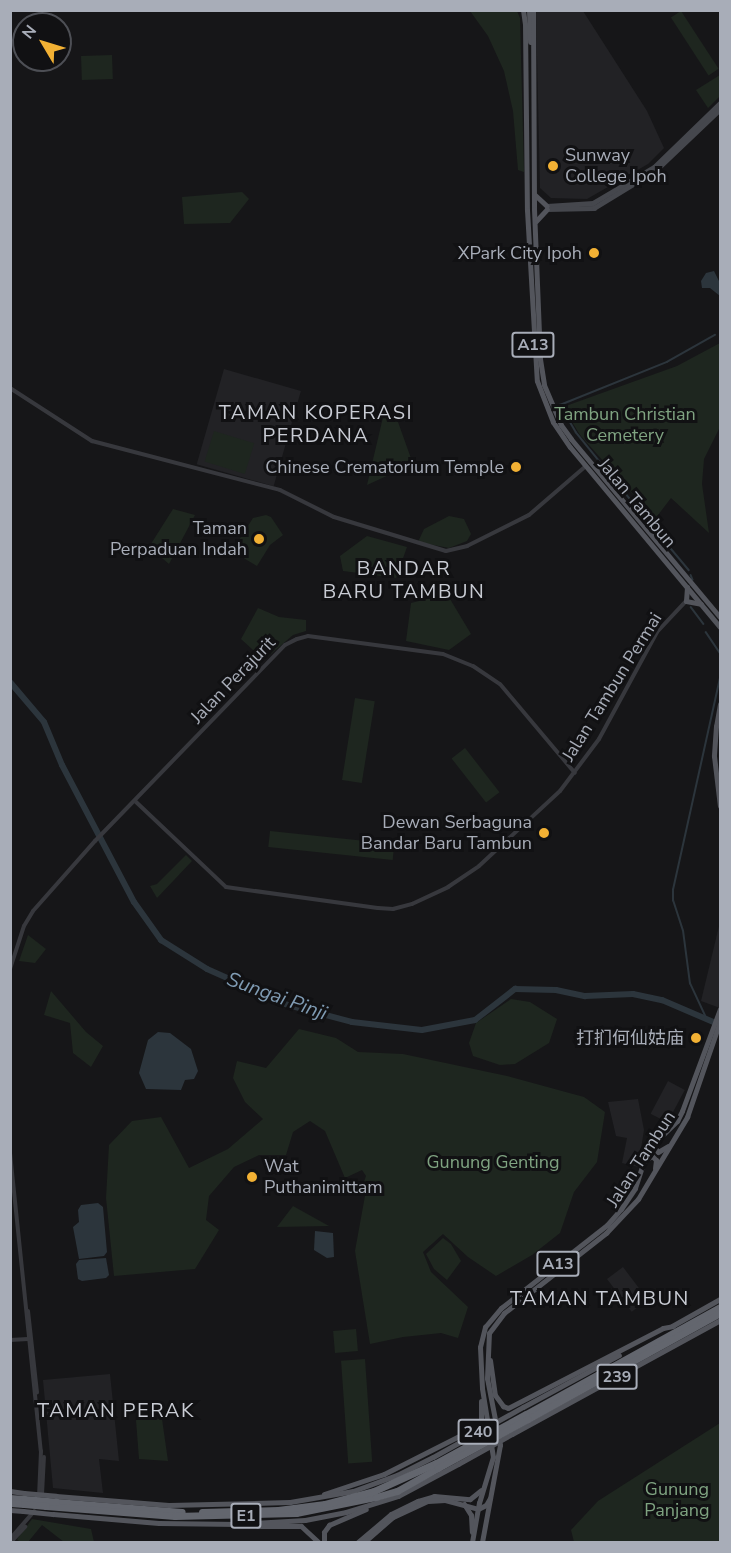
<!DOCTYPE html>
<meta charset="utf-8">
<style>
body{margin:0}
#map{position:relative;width:731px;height:1553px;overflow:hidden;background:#161618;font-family:"Nunito Sans","Noto Sans SC",sans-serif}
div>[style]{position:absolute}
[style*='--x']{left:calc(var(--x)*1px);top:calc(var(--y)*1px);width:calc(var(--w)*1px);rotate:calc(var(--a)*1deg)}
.built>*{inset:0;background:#222225;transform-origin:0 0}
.green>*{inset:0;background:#1e261f;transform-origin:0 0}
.water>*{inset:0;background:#2c353c}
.stream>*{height:1.5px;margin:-0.75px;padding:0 0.75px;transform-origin:0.75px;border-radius:0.75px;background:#2c353c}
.river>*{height:6px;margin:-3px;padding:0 3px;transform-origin:3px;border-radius:3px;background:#2c353c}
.tertiary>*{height:4px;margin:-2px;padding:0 2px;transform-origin:2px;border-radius:2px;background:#37383d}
.secondary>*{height:4.5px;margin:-2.25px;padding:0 2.25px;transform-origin:2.25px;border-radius:2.25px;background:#45474d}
.primary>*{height:5px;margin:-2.5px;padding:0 2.5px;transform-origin:2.5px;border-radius:2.5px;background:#53555c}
.motorway>*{height:7px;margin:-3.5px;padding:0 3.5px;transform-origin:3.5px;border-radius:3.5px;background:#63666e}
.primary-bridge>*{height:5px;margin:-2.5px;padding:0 2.5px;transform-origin:2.5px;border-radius:2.5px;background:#53555c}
.motorway-bridge>*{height:7px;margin:-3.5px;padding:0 3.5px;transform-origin:3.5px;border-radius:3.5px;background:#63666e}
.dots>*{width:16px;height:16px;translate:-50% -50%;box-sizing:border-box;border:3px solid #111113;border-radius:50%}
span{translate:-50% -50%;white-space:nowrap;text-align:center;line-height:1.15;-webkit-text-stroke:6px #111113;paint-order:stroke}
.shield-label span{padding:2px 4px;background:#111113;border:2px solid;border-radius:4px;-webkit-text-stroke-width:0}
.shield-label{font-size:16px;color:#a8adb8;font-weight:700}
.poi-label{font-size:18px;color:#a8adb8}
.left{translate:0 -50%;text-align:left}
.right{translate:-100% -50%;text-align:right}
.park-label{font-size:18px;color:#7fa381}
.street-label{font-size:18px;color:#a8adb8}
.neighbourhood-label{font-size:20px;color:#c9ccd4;letter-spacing:1.5px}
.water-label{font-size:20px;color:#7f9bb3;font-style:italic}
.frame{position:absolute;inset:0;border:12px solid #a8adb8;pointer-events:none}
.north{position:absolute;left:12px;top:12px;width:60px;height:60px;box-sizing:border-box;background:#111113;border:2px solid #4d4f55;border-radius:50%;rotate:308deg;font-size:16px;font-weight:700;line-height:24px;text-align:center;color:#a8adb8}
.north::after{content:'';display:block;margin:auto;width:21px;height:27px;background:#f2b134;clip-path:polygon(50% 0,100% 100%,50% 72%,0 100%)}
</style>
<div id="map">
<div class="built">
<i style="clip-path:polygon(536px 11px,583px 11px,647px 111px,664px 148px,648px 164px,587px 199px,551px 198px,540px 188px)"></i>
<i style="left:224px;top:369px;width:80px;height:99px;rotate:16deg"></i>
<i style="clip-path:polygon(720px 922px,720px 1008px,701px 1001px)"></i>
<i style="left:668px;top:1081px;width:19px;height:37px;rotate:28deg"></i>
<i style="clip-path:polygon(638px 1099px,644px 1130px,638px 1167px,622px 1163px,627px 1138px,616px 1136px,608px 1102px)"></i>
<i style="left:623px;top:1267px;width:41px;height:20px;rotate:53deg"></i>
<i style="clip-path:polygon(110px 1374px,119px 1461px,99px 1459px,103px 1493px,53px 1488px,43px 1380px)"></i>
</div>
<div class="green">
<i style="clip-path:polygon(470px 11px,517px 11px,520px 18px,524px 172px,518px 170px,513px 111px,504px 71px,488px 36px)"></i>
<i style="left:681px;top:11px;width:69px;height:12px;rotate:57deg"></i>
<i style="left:112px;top:55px;width:24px;height:31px;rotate:88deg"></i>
<i style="clip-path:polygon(720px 75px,720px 96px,708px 108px,696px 90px)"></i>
<i style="clip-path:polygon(242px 192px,249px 199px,230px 223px,184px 224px,182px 197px)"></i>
<i style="clip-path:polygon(720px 343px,720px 427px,704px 459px,702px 484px,709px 533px,671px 498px,655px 519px,580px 435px,563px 407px,677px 366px)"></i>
<i style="clip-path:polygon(388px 412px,398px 422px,413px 464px,367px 485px,384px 413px)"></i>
<i style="left:214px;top:431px;width:42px;height:32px;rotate:17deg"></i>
<i style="clip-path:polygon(173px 509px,195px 515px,169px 564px,149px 547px)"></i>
<i style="clip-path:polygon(266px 515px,271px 517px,283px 535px,270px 545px,257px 566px,232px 551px,253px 518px)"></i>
<i style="clip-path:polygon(449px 516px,464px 519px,471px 534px,467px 541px,449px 548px,418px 542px,424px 529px)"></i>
<i style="clip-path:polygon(367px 536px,407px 547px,396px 578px,343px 571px,340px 556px)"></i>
<i style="clip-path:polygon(447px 594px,471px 634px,449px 650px,406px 641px,411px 603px)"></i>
<i style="clip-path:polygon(258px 608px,279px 617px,306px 620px,306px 631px,293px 635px,264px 660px,241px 639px)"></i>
<i style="left:355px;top:698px;width:20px;height:83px;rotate:9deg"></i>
<i style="left:465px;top:748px;width:56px;height:17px;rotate:52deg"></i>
<i style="left:270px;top:831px;width:125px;height:16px;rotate:6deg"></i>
<i style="clip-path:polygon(186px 855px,192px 861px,157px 898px,150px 886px,157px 884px)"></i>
<i style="clip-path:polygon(28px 935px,46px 949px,35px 963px,19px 961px)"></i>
<i style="clip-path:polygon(51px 991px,86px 1032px,103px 1046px,91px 1067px,73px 1053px,70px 1023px,44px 1015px)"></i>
<i style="clip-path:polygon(511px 999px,530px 1002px,557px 1019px,549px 1043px,515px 1064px,500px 1065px,473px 1056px,469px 1043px,476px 1023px)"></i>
<i style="clip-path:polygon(299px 1029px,336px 1038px,358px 1052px,403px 1054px,507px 1076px,584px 1097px,605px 1112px,597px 1162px,574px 1192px,560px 1233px,532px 1255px,496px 1276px,468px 1257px,443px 1234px,423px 1252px,431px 1272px,468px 1307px,458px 1338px,441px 1333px,403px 1337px,370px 1344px,355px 1251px,365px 1196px,360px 1193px,366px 1176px,362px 1170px,345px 1178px,325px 1131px,310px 1121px,293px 1132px,286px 1155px,259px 1155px,234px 1167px,209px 1196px,206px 1220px,219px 1230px,195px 1269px,114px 1276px,106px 1198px,109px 1145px,132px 1121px,161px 1117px,189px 1168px,228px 1149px,263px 1119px,245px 1102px,233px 1078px,237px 1061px,266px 1068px)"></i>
<i style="clip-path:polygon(293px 1206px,329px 1226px,277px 1227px)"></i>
<i style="clip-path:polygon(443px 1238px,451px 1244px,461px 1261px,447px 1280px,434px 1269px,426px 1254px)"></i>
<i style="left:356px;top:1329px;width:22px;height:23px;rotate:85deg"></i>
<i style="left:365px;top:1359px;width:103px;height:24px;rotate:86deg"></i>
<i style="clip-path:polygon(162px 1419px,168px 1461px,139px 1459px,136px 1420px)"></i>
<i style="clip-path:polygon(720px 1423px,720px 1542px,574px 1542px,571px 1530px,598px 1501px)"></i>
<i style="clip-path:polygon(32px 1519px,91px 1529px,94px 1542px,64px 1542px,42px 1525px,28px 1542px,20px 1542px,17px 1539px)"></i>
</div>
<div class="water">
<i style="clip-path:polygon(714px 271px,720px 283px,720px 296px,710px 288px,702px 288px,701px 281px,706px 273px)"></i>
<i style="clip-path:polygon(158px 1032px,170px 1033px,191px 1049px,198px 1071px,194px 1079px,185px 1080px,181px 1090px,146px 1089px,139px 1073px,148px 1040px)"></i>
<i style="clip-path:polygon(98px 1203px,103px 1207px,107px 1252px,104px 1256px,79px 1259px,73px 1227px,79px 1222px,78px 1210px,81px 1205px)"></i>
<i style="clip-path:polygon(315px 1231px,333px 1233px,334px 1257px,327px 1258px,314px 1250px)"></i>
<i style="clip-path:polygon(106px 1258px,109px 1275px,106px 1278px,82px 1281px,78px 1279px,76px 1264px,79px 1260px)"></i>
</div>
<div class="stream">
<i style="--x:649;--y:523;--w:116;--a:-129"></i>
<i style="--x:576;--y:433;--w:32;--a:-120"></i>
<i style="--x:560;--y:405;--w:115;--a:-21.9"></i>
<i style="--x:667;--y:362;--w:55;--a:-29.4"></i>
<i style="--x:653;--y:527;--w:56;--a:50.1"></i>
<i style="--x:691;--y:575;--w:5;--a:68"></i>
<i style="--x:691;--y:607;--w:21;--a:53"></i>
<i style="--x:706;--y:632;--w:25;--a:56"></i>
<i style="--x:707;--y:1020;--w:40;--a:-115"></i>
<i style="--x:690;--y:984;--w:53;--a:-97.5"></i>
<i style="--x:683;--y:931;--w:32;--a:-108"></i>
<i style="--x:673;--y:901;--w:11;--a:-90"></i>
<i style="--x:673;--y:890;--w:217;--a:-77.5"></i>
</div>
<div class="river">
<i style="--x:10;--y:682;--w:52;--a:49.6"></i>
<i style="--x:44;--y:722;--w:47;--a:67.3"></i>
<i style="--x:62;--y:765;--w:155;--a:62.3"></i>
<i style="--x:134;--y:902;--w:47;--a:54.6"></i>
<i style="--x:161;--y:940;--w:54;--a:32.2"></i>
<i style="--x:207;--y:969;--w:89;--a:24"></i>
<i style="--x:288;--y:1005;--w:66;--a:14.9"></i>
<i style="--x:352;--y:1022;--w:70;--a:6.5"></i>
<i style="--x:422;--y:1030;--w:54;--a:-10.7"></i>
<i style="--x:475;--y:1020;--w:51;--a:-37.8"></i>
<i style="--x:515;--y:989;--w:41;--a:1.4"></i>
<i style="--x:556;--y:990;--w:30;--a:12"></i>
<i style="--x:585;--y:996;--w:48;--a:-2.4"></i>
<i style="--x:633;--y:994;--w:30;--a:12"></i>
<i style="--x:662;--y:1000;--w:61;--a:23.2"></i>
</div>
<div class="tertiary">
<i style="--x:10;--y:388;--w:98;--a:32.9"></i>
<i style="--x:92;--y:441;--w:194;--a:14.6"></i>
<i style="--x:280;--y:490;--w:60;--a:26.6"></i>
<i style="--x:334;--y:517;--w:117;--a:16.9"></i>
<i style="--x:446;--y:551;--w:22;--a:-13"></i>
<i style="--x:467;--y:546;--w:69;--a:-26.6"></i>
<i style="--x:529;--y:515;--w:75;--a:-40.7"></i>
<i style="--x:135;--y:801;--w:125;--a:43.4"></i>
<i style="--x:226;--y:887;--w:153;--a:7.9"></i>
<i style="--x:378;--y:908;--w:15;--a:4"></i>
<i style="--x:393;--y:909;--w:20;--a:-15"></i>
<i style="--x:412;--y:904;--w:40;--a:-25"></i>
<i style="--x:448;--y:887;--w:37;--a:-34"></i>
<i style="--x:479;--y:866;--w:110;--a:-42.8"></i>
<i style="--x:560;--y:791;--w:65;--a:-53.1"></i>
<i style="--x:599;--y:739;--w:122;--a:-61.5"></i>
<i style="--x:657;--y:632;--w:42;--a:-46.9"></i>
<i style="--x:10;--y:969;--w:45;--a:-72"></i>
<i style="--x:24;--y:926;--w:17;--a:-59"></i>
<i style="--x:33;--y:911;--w:94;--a:-48.5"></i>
<i style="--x:95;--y:841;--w:273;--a:-45.9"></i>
<i style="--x:285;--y:645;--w:13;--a:-27"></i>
<i style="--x:297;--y:639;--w:11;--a:-15"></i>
<i style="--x:308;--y:636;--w:136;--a:7.6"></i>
<i style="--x:443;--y:654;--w:32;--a:22"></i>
<i style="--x:473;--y:666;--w:32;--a:34"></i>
<i style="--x:500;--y:684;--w:116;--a:49.9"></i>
<i style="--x:10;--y:1153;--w:300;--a:84.1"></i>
<i style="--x:41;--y:1451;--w:45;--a:92.5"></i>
<i style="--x:28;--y:1311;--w:82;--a:83.7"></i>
<i style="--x:10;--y:1340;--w:18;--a:-3"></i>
<i style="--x:42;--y:1494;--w:37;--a:-87"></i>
<i style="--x:10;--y:1539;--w:37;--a:-49"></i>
<i style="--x:11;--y:1542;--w:21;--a:-47"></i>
</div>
<div class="secondary">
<i style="--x:547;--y:206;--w:46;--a:-3.7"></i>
<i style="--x:593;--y:203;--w:71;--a:-30.5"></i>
<i style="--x:654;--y:167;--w:92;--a:-44.1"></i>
<i style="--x:547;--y:209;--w:47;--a:-1.2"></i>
<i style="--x:594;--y:208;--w:73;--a:-31.5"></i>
<i style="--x:656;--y:170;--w:88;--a:-43.6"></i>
</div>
<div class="primary">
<i style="--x:523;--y:10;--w:14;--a:82"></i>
<i style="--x:525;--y:24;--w:186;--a:89.4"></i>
<i style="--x:527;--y:210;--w:171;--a:86.7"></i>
<i style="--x:537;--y:381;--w:44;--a:68.7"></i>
<i style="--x:553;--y:422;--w:30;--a:56"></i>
<i style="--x:570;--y:447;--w:234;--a:50.2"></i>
<i style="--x:529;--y:10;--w:32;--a:88"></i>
<i style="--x:533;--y:10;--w:199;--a:89.7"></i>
<i style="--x:534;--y:209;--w:150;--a:87.7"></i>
<i style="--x:540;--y:359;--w:26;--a:81"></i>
<i style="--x:544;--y:385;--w:43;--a:67"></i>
<i style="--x:561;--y:425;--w:17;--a:54"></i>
<i style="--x:571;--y:439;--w:232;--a:50.1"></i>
<i style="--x:535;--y:195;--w:16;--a:43"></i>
<i style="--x:536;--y:221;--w:16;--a:-47"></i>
<i style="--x:687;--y:587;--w:14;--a:94"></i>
<i style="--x:686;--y:601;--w:15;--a:11"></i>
<i style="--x:720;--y:704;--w:22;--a:100"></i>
<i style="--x:716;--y:726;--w:30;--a:94"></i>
<i style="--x:714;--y:756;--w:50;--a:83.2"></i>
<i style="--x:657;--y:1140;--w:8;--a:113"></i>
<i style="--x:654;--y:1147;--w:6;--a:51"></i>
<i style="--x:658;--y:1152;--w:12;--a:-31"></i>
<i style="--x:644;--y:1161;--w:9;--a:-32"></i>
<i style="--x:652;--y:1156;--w:6;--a:45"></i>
<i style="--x:656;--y:1160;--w:8;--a:97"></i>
<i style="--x:672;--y:1326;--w:55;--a:-29.4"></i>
<i style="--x:490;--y:1360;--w:35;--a:82"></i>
<i style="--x:495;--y:1395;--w:14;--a:54"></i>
<i style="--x:503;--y:1406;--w:5;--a:22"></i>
<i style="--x:508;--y:1408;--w:174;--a:-27.3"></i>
<i style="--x:663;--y:1328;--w:10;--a:-11"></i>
<i style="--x:523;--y:1407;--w:109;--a:-28.4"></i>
<i style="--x:512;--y:1434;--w:237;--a:-28.7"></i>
<i style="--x:10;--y:1491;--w:14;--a:8"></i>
<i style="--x:324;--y:1494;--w:63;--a:-18.4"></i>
<i style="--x:384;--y:1474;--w:93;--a:-26.8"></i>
<i style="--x:467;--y:1432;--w:18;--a:-41"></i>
<i style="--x:481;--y:1420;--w:19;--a:-90"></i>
<i style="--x:56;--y:1496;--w:113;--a:4.6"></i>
<i style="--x:169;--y:1505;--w:121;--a:-1.4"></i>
<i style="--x:290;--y:1502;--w:64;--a:-9.9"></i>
<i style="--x:353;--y:1491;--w:47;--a:-20"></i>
<i style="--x:397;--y:1475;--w:40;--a:-26.6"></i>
<i style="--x:464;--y:1504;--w:13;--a:58"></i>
<i style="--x:471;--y:1515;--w:17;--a:87"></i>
<i style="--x:10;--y:1510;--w:13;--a:4"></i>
<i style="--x:53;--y:1514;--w:106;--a:4.9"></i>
<i style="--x:159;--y:1523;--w:80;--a:0.7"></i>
<i style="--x:239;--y:1524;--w:66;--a:-3.5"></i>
<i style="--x:305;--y:1520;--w:42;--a:-11"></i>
<i style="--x:346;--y:1512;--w:54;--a:-17.1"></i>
<i style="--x:398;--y:1496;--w:68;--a:-28.1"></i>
<i style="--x:258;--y:1526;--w:43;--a:0"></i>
<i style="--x:301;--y:1526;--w:23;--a:43"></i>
<i style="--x:324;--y:1542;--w:10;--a:-90"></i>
<i style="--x:324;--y:1532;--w:9;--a:-54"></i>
<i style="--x:329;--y:1525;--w:40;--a:-23.4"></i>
<i style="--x:358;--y:1542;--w:43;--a:-40.3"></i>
<i style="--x:391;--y:1514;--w:30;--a:-26"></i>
<i style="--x:418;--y:1501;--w:17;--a:-17"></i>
<i style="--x:434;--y:1496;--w:36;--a:5"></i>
<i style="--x:470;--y:1499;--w:14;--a:-39"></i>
<i style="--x:364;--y:1542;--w:38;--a:-41"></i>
<i style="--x:393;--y:1517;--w:38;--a:-25"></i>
<i style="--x:428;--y:1501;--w:17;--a:-3"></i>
<i style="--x:445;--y:1500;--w:34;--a:15"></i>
<i style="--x:478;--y:1509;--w:9;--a:-27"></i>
<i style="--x:486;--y:1505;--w:8;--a:-60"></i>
<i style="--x:472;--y:1542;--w:40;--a:-80"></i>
<i style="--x:479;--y:1503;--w:48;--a:-73.1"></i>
<i style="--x:493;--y:1457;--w:70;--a:-99.1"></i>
<i style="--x:482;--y:1388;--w:41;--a:-92.8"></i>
<i style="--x:480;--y:1347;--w:21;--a:-76"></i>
<i style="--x:485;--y:1327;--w:25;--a:-50"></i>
<i style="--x:501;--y:1308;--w:135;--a:-38.1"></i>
<i style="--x:607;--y:1225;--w:21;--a:-49"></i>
<i style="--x:621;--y:1209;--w:25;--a:-56"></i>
<i style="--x:635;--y:1188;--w:40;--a:-72"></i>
<i style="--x:647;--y:1150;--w:42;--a:-44"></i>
<i style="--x:677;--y:1121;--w:11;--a:-63"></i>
<i style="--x:682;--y:1111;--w:109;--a:-69.6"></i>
<i style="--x:482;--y:1542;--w:99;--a:-79.5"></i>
<i style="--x:500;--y:1445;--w:68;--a:-101"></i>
<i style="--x:487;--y:1378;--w:45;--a:-87.5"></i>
<i style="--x:489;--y:1333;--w:25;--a:-53"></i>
<i style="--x:504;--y:1313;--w:130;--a:-38.1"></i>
<i style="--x:606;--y:1233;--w:47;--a:-46.7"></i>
<i style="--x:638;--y:1199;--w:96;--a:-59.1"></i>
<i style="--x:687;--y:1117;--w:102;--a:-71"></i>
</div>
<div class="motorway">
<i style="--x:526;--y:1414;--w:222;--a:-28.9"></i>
<i style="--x:528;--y:1419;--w:219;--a:-28.9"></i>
<i style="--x:10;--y:1498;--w:14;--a:4"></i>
<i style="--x:56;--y:1502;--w:126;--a:4.5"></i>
<i style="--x:10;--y:1503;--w:14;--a:4"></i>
<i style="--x:46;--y:1506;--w:129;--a:4.4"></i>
<i style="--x:175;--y:1516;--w:121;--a:-1.4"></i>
<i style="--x:296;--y:1513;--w:82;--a:-11.3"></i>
<i style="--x:376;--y:1497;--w:22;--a:-16"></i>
<i style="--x:397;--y:1491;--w:47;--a:-29.3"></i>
<i style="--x:202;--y:1512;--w:76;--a:-1.5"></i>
<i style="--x:278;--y:1510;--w:47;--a:-7.3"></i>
<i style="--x:325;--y:1504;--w:51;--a:-14.9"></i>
<i style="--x:374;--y:1491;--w:68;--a:-24.3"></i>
</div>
<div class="primary-bridge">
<i style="--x:433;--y:1457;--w:103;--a:-29.1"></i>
<i style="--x:458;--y:1464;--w:62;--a:-29.1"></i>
<i style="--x:24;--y:1493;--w:32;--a:5"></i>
<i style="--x:23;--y:1511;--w:30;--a:6"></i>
</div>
<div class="motorway-bridge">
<i style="--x:436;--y:1463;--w:102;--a:-28.6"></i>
<i style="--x:438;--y:1468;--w:102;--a:-28.6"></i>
<i style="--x:24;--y:1499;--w:32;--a:5"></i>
<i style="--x:24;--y:1504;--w:22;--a:5"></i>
</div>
<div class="dots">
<i style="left:553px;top:166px;background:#f2b134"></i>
<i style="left:594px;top:253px;background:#f2b134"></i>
<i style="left:516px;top:467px;background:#f2b134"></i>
<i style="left:259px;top:539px;background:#f2b134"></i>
<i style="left:544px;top:833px;background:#f2b134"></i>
<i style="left:696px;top:1038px;background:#f2b134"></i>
<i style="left:252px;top:1177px;background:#f2b134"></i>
</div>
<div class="shield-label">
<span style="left:533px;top:345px">A13</span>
<span style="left:558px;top:1264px">A13</span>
<span style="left:617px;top:1377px">239</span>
<span style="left:478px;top:1432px">240</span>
<span style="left:246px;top:1516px">E1</span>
</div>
<div class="poi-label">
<span class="left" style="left:565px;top:166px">Sunway<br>College Ipoh</span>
<span class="right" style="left:582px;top:253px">XPark City Ipoh</span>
<span class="right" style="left:504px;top:467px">Chinese Crematorium Temple</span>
<span class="right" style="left:247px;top:539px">Taman<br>Perpaduan Indah</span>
<span class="right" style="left:532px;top:833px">Dewan Serbaguna<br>Bandar Baru Tambun</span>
<span class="right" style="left:684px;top:1038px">打扪何仙姑庙</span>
<span class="left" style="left:264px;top:1177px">Wat<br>Puthanimittam</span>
</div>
<div class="park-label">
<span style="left:625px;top:425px">Tambun Christian<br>Cemetery</span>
<span style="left:493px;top:1162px">Gunung Genting</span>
<span style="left:677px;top:1500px">Gunung<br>Panjang</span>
</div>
<div class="street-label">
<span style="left:637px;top:503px;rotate:50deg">Jalan Tambun</span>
<span style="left:233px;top:680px;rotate:-46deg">Jalan Perajurit</span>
<span style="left:612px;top:687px;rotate:-58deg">Jalan Tambun Permai</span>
<span style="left:641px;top:1159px;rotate:-57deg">Jalan Tambun</span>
</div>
<div class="neighbourhood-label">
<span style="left:316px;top:424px">TAMAN KOPERASI<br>PERDANA</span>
<span style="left:404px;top:580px">BANDAR<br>BARU TAMBUN</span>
<span style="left:600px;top:1298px">TAMAN TAMBUN</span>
<span style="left:116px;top:1410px">TAMAN PERAK</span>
</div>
<div class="water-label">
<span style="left:277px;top:996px;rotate:20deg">Sungai Pinji</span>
</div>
<div class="frame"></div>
<div class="north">N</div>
</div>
